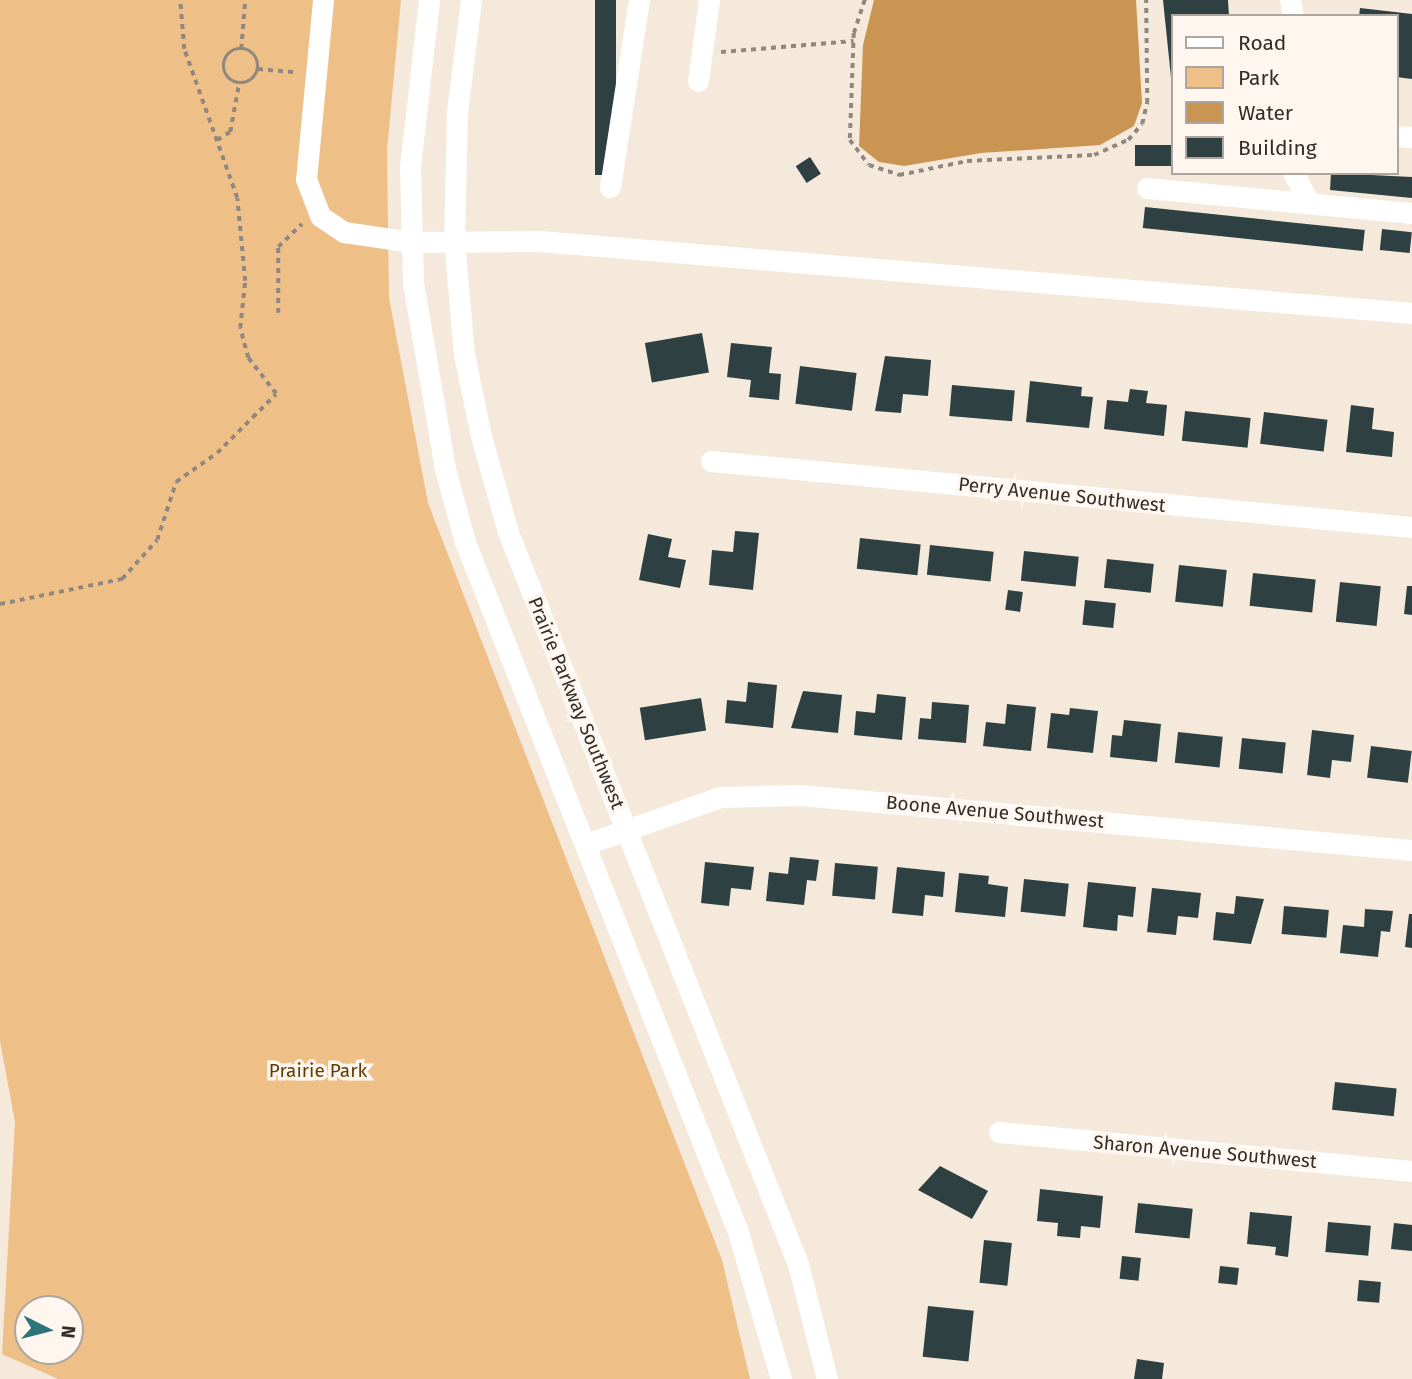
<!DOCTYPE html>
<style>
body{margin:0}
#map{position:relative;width:1412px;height:1379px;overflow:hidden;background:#f5e9db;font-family:"Fira Sans",sans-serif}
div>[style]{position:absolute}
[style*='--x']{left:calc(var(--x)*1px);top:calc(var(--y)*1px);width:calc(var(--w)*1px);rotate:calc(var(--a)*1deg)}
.green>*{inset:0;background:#eebf87}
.water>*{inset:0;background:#ca9552}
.building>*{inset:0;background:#2e4041;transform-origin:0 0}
.path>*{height:3.5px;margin-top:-1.75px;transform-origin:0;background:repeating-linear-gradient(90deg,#90887f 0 5px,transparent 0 10px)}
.path>.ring{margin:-1.75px;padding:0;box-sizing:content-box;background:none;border:3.5px solid #90887f;border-radius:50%}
.minor>*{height:21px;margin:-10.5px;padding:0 10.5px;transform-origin:10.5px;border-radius:10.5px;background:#fff}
span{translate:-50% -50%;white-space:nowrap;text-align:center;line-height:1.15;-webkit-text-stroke:7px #fff7ef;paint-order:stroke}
.street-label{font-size:19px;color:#312d28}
.park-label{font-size:19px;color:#603d04}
.legend{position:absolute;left:1171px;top:14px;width:228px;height:161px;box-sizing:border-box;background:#fff7ef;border:2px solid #ada69f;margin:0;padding:9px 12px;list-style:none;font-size:21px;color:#312d28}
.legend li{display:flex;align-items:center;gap:14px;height:35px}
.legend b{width:35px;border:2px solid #ada69f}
.north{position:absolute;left:14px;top:1295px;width:70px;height:70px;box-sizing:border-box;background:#fff7ef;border:2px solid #ada69f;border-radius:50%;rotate:96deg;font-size:19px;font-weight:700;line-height:28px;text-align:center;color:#312d28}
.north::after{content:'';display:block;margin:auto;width:24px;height:32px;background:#2c767b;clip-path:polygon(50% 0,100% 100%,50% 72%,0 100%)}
</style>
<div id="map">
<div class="green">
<i style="clip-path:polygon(evenodd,0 0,401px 0,387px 150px,389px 298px,428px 503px,722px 1260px,750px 1379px,58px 1379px,2px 1354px,15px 1122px,0 1041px,0 0,28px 1309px,70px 1309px,70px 1351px,28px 1351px,28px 1309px)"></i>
</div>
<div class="water">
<i style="clip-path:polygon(874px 0,1136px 0,1142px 103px,1134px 126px,1100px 145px,981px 153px,904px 166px,879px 162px,859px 146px,863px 45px)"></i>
</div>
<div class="building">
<i style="left:595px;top:0;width:21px;height:175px"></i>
<i style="clip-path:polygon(1163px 0,1228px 0,1229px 16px,1172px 16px,1172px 87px)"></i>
<i style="clip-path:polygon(1360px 8px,1412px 14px,1412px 79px,1396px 77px,1396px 16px,1359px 16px)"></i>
<i style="left:1172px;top:145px;width:21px;height:37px;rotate:90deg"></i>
<i style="left:810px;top:157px;width:20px;height:17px;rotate:57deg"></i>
<i style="clip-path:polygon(1331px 173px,1412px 177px,1412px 198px,1330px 190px)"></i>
<i style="left:1145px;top:207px;width:221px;height:21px;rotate:6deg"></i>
<i style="left:1382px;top:229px;width:30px;height:21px;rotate:6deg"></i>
<i style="left:702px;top:333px;width:40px;height:58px;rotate:80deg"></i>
<i style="clip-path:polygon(731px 343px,772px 347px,769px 373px,781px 374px,779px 400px,749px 397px,751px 380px,727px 377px)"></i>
<i style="clip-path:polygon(885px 356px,931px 360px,928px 396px,903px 394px,901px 413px,875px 411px)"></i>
<i style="left:800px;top:366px;width:57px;height:38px;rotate:7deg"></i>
<i style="clip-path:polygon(1030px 381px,1082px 387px,1081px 396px,1093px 397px,1089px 428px,1026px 422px)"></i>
<i style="left:952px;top:385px;width:63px;height:31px;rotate:5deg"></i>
<i style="clip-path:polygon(1130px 389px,1148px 391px,1146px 403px,1167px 405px,1164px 436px,1104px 429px,1107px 400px,1128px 402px)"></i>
<i style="clip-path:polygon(1351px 405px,1374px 408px,1372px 429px,1394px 432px,1392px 457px,1346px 452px)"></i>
<i style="left:1185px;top:411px;width:66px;height:30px;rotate:6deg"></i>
<i style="left:1264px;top:412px;width:64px;height:32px;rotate:7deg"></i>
<i style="clip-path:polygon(735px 531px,759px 533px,753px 590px,709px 585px,712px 550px,733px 552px)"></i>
<i style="clip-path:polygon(648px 534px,672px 539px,668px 557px,686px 560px,680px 588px,639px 580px)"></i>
<i style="left:860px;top:538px;width:61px;height:31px;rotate:6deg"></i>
<i style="left:930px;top:545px;width:64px;height:30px;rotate:6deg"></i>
<i style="left:1024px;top:551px;width:55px;height:30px;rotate:6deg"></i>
<i style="left:1107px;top:559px;width:47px;height:29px;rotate:6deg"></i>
<i style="left:1179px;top:565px;width:48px;height:37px;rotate:6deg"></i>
<i style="left:1253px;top:573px;width:63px;height:33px;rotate:6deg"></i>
<i style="left:1340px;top:582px;width:41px;height:40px;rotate:6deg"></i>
<i style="clip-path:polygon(1407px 586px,1412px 586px,1412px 615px,1404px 614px)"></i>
<i style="left:1008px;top:590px;width:15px;height:20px;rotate:8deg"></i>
<i style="left:1085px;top:600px;width:31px;height:25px;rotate:6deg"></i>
<i style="clip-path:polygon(748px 682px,777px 685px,773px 728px,725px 723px,727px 700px,746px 702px)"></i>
<i style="clip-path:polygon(803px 691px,842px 695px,838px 733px,791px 728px)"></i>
<i style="clip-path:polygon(877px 694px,906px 697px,902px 740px,854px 735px,856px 711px,875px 713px)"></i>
<i style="left:701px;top:698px;width:33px;height:62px;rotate:81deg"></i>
<i style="clip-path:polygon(932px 702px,969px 705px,966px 743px,918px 739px,920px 718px,931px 719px)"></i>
<i style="clip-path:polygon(1007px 704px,1036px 707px,1031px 751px,983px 746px,986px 722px,1005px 724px)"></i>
<i style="clip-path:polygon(1070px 708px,1098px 711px,1093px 753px,1047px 748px,1051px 713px,1069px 715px)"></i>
<i style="clip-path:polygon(1124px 720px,1161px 724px,1157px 762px,1110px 757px,1112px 735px,1122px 736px)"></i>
<i style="clip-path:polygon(1312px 730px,1354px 735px,1351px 762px,1332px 760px,1330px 778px,1307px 775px)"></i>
<i style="left:1178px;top:732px;width:45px;height:31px;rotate:6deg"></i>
<i style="left:1242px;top:738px;width:44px;height:31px;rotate:6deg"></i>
<i style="left:1371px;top:746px;width:41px;height:32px;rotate:7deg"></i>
<i style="clip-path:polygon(790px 857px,819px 860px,816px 881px,807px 880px,804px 905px,766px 901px,769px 872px,788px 874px)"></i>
<i style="clip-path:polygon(705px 862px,754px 867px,751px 890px,731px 888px,729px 906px,701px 903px)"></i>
<i style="left:835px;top:863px;width:43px;height:33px;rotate:5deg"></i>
<i style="clip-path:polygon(897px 867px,945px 872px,943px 897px,925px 895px,923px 916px,892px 913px)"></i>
<i style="clip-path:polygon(959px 873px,989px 876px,988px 884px,1008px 887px,1005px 917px,955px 912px)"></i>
<i style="left:1024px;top:879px;width:45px;height:33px;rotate:6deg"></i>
<i style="clip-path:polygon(1088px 882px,1136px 887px,1133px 917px,1118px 915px,1117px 931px,1083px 927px)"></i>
<i style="clip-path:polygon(1152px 888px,1201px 893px,1198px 918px,1178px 916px,1176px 935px,1147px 932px)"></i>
<i style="clip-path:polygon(1236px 896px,1264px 899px,1251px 944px,1213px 940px,1216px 912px,1234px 914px)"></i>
<i style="left:1284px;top:906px;width:45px;height:28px;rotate:5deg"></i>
<i style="clip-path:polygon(1365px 909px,1393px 911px,1390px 932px,1381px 931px,1378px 957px,1340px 953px,1343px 925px,1364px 927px)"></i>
<i style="clip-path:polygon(1409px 914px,1412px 914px,1412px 948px,1405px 947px)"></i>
<i style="left:1335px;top:1082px;width:62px;height:28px;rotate:6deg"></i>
<i style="clip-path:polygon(940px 1166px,988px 1191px,972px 1219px,918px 1190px)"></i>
<i style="clip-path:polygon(1040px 1189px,1103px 1196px,1100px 1228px,1081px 1226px,1080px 1238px,1057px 1236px,1058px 1223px,1037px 1221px)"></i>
<i style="left:1138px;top:1203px;width:55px;height:30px;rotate:6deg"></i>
<i style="clip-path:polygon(1250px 1212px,1292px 1216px,1288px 1257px,1275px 1255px,1276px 1247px,1247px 1244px)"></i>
<i style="left:1328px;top:1222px;width:43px;height:30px;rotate:5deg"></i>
<i style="clip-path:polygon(1394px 1223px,1412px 1225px,1412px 1251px,1391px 1249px)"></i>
<i style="left:984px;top:1240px;width:28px;height:43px;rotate:6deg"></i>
<i style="left:1122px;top:1256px;width:19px;height:23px;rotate:6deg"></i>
<i style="left:1220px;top:1266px;width:19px;height:17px;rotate:6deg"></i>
<i style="left:1359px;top:1280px;width:22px;height:21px;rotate:5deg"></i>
<i style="left:928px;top:1306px;width:46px;height:51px;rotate:6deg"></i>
<i style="clip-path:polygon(1137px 1359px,1164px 1363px,1162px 1379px,1134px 1379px)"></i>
</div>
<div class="path">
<i style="--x:865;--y:0;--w:35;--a:108"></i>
<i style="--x:854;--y:33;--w:107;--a:92.1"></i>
<i style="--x:850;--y:140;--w:31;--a:53"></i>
<i style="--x:869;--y:165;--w:32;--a:18"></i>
<i style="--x:899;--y:175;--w:69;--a:-11.6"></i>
<i style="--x:967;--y:161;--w:127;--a:-2.7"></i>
<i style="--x:1094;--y:155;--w:37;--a:-24"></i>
<i style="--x:1128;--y:140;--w:21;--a:-49"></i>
<i style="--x:1142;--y:124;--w:22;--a:-77"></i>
<i style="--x:1147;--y:103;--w:103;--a:-90.6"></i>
<i class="ring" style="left:224px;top:49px;width:30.5px;height:30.5px"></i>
<i style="--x:241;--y:49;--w:49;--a:-85.3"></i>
<i style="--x:721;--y:52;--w:133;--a:-4.7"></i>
<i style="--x:258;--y:69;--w:37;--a:5"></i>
<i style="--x:217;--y:140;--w:15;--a:-32"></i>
<i style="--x:230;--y:132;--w:50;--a:-79.6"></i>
<i style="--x:278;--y:313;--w:66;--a:-90"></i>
<i style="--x:278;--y:247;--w:33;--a:-44"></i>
<i style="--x:0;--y:604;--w:125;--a:-11.6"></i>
<i style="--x:122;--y:579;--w:52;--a:-48.1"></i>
<i style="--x:157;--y:540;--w:61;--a:-71.9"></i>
<i style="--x:176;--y:482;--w:50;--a:-35.3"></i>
<i style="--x:217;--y:453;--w:83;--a:-45"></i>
<i style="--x:276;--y:394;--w:46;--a:-127.9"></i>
<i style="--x:248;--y:358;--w:31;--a:-105"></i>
<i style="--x:240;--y:328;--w:47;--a:-83.9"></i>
<i style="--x:245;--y:281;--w:83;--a:-95.5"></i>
<i style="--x:237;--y:198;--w:158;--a:-109.6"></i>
<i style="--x:184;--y:49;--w:49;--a:-94.7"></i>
</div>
<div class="minor">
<i style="--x:323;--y:0;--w:180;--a:95.4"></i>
<i style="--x:306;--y:179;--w:40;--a:69"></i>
<i style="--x:320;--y:216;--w:29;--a:34"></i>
<i style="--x:344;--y:232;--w:69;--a:8.4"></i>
<i style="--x:412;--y:242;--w:127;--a:-0.5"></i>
<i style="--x:539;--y:241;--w:876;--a:4.71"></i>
<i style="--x:429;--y:0;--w:167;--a:96.5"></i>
<i style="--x:410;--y:166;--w:117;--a:88.5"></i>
<i style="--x:413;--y:283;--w:189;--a:80.2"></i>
<i style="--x:445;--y:469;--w:76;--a:74.7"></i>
<i style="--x:465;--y:542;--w:742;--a:68.41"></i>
<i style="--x:738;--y:1232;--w:153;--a:73.7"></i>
<i style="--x:471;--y:0;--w:113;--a:97.1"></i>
<i style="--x:457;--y:112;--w:128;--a:91.3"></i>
<i style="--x:454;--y:240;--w:114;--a:85"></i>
<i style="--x:464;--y:354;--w:84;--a:78.3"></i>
<i style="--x:481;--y:436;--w:100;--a:74.3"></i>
<i style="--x:508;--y:532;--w:787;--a:68.39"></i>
<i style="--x:798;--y:1264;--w:119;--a:75.8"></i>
<i style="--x:1290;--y:0;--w:16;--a:79"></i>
<i style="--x:698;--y:81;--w:82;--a:-82.3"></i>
<i style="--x:1396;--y:136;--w:16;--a:4"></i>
<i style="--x:1293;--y:173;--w:33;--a:61"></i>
<i style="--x:610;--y:187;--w:189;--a:-81.2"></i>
<i style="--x:1147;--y:188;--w:266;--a:5.4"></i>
<i style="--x:711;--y:461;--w:704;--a:5.38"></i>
<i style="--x:586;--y:844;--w:142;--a:-19.3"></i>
<i style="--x:720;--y:797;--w:80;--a:-1.4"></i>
<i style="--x:800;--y:795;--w:614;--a:5.14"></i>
<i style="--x:999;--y:1132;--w:415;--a:5.4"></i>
</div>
<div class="street-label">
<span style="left:1062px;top:495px;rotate:6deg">Perry Avenue Southwest</span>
<span style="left:576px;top:703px;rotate:68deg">Prairie Parkway Southwest</span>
<span style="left:995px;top:812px;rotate:5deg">Boone Avenue Southwest</span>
<span style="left:1205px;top:1152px;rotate:5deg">Sharon Avenue Southwest</span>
</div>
<div class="park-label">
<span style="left:318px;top:1071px">Prairie Park</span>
</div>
<ul class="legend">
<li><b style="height:9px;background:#fff"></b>Road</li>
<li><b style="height:19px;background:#eebf87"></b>Park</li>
<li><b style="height:19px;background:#ca9552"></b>Water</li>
<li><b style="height:19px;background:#2e4041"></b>Building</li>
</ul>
<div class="north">N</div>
</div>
